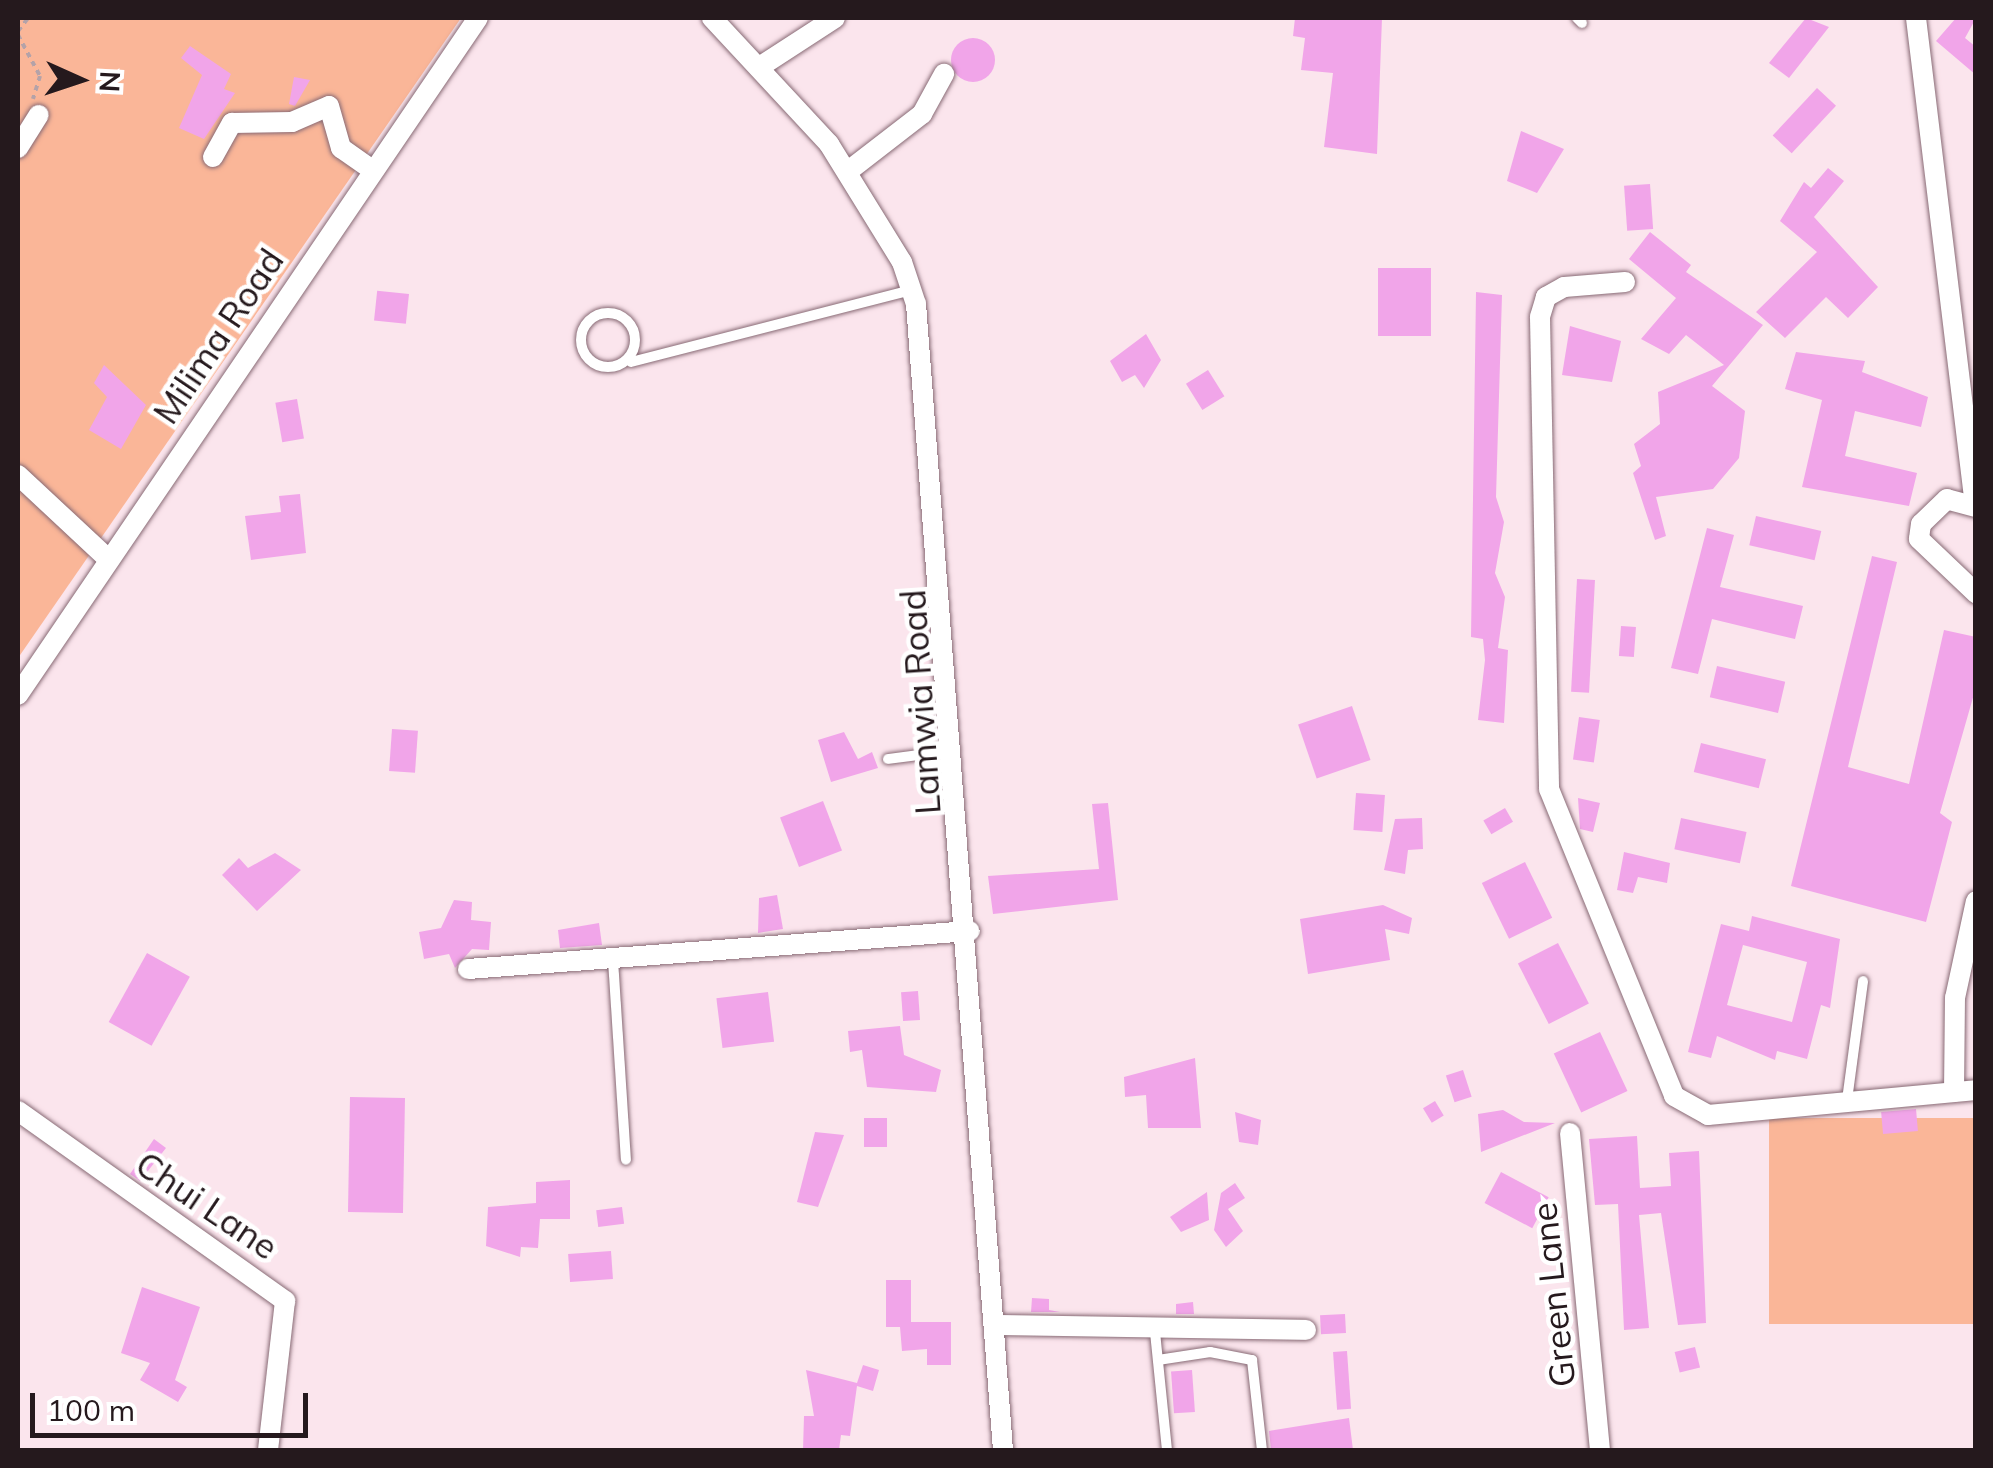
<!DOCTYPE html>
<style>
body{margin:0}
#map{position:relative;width:1993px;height:1468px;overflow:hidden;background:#fbe5ed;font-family:Mulish,sans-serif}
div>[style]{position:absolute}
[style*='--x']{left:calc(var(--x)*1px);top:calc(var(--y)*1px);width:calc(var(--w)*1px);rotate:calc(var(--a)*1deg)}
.green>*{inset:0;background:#fab698;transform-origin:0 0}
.building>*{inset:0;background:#f1a5e9;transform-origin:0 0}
.round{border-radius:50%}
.path>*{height:4px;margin-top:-2px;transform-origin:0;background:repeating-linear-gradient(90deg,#b4a2a8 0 5px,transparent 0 10px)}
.roads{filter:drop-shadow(0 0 2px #886a75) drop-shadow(0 0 2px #886a75)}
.lane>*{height:10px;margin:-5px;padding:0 5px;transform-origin:5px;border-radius:5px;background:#fff}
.lane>.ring{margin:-5px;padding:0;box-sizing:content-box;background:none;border:10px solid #fff;border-radius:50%}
.street>*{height:20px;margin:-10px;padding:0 10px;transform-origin:10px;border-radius:10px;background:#fff}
span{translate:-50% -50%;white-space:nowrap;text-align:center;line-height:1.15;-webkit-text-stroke:9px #fff;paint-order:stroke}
.street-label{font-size:35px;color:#25191d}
.frame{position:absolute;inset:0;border:20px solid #25191d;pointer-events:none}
.north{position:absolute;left:30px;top:30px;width:100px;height:100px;-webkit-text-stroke:8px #fff;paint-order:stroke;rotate:93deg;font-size:28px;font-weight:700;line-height:40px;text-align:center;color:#25191d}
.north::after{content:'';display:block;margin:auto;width:35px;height:45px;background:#25191d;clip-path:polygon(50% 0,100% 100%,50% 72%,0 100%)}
.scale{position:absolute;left:30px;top:1393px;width:278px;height:45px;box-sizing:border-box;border:5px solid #25191d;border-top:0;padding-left:12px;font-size:30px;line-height:35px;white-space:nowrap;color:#25191d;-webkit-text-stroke:8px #fff;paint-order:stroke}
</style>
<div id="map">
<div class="green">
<i style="clip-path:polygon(18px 18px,461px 18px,18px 658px)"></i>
<i style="left:1975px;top:1118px;width:206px;height:206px;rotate:90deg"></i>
</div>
<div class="building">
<i style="clip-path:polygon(1295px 18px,1382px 18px,1377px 154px,1324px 147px,1333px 73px,1301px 70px,1305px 38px,1293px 36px)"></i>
<i style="clip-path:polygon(1806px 18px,1829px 27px,1789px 78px,1769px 63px)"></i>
<i style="clip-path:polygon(1956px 18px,1976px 18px,1965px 38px,1976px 47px,1976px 75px,1936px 41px)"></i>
<i class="round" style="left:951px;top:38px;width:44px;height:44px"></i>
<i style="clip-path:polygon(190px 46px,231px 74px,224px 89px,235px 93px,204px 139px,179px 128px,202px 75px,181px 58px)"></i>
<i style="clip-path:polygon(294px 77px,310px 80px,295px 106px,289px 104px)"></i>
<i style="left:1817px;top:88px;width:26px;height:65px;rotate:43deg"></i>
<i style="clip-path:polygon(1521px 131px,1564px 149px,1537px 193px,1507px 181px)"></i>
<i style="clip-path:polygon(1828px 168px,1844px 181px,1814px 217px,1878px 287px,1848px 318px,1826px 297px,1785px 338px,1756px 312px,1817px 252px,1780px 221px,1804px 182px,1811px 188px)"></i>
<i style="left:1650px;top:184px;width:45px;height:26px;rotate:86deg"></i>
<i style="clip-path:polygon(1650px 232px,1691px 265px,1686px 272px,1763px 325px,1712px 386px,1745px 411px,1739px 458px,1713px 489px,1656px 497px,1666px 536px,1655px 540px,1633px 473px,1641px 466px,1634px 444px,1660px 424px,1658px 392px,1724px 365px,1686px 335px,1669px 354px,1641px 339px,1676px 298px,1629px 259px)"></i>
<i style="left:1378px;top:268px;width:53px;height:68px"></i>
<i style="clip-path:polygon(1476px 292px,1502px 295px,1496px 497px,1504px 522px,1495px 573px,1505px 597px,1498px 648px,1508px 650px,1504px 723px,1478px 720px,1485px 660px,1483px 639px,1471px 637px)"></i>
<i style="left:409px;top:294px;width:30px;height:32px;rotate:96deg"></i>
<i style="clip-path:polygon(1570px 326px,1621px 341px,1612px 382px,1562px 375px)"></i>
<i style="clip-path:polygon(1146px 334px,1161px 360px,1144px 388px,1135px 375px,1122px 382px,1110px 361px)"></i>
<i style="clip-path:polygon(1796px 352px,1865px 361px,1862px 372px,1928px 397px,1921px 427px,1855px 411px,1845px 456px,1917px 473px,1909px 506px,1802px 487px,1822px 400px,1785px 389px)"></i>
<i style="clip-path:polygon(104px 365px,146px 405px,121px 449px,89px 430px,107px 397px,94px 383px)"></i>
<i style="left:1208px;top:370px;width:31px;height:26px;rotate:58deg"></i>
<i style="left:297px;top:399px;width:40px;height:22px;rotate:80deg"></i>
<i style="clip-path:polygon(300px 494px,306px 553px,251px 560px,245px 516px,281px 512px,279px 496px)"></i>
<i style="left:1756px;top:516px;width:67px;height:30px;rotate:13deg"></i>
<i style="clip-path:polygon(1707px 528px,1734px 535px,1720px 587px,1803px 606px,1795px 639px,1712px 619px,1698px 674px,1671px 668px)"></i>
<i style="clip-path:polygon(1872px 556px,1897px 562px,1848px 767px,1909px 784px,1944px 630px,1976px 637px,1976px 687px,1940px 813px,1952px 822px,1926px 922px,1791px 886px)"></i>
<i style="left:1577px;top:579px;width:18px;height:113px;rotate:3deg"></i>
<i style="left:1621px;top:626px;width:15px;height:30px;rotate:4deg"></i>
<i style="left:1717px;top:666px;width:70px;height:32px;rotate:13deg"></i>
<i style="left:1352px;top:706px;width:57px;height:57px;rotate:71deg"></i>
<i style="left:1579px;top:717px;width:21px;height:43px;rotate:8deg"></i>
<i style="left:392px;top:729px;width:26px;height:42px;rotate:4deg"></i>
<i style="clip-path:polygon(844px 732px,858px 759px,872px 752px,878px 768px,831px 782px,818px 740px)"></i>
<i style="left:1701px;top:743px;width:67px;height:30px;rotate:14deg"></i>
<i style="left:1356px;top:793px;width:29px;height:37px;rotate:4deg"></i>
<i style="clip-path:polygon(1578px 798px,1600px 803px,1593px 832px,1580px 829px)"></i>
<i style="left:823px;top:801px;width:53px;height:46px;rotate:69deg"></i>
<i style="clip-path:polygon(1108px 803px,1118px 900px,993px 914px,988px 876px,1099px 869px,1092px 804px)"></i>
<i style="left:1505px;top:808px;width:16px;height:25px;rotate:60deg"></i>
<i style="clip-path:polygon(1422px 818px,1423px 849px,1408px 850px,1405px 874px,1384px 870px,1395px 819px)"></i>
<i style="left:1681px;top:818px;width:67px;height:32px;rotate:12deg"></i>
<i style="clip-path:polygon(1624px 852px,1670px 863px,1667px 883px,1638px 877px,1633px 893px,1617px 890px)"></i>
<i style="clip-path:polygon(275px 853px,301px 870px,257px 911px,222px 875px,239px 858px,248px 868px)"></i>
<i style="left:1525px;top:862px;width:62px;height:48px;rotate:64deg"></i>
<i style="clip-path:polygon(777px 895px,783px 929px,758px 933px,759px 898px)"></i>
<i style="clip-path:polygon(454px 900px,472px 902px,471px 920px,491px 922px,489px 950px,472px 949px,455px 968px,449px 954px,424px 959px,419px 932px,441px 928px)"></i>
<i style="clip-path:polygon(1383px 905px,1412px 918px,1409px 934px,1385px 929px,1390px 960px,1308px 974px,1300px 919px)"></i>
<i style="clip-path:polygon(evenodd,1752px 916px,1840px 939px,1830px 1008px,1821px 1005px,1807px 1059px,1777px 1051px,1775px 1060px,1717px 1036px,1711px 1058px,1688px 1052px,1721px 924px,1749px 931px,1752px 916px,1743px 945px,1807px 962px,1792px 1022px,1727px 1005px,1743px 945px)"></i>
<i style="clip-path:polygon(599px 923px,602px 945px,560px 948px,558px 930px)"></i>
<i style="left:1558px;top:943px;width:68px;height:45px;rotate:63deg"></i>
<i style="left:147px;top:953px;width:49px;height:79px;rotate:29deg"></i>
<i style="left:918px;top:991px;width:29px;height:17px;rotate:86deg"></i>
<i style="left:768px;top:992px;width:50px;height:52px;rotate:83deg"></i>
<i style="clip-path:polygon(900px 1026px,904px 1055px,941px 1070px,936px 1092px,867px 1087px,862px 1050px,850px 1052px,848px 1031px)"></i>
<i style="left:1600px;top:1032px;width:65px;height:51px;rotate:65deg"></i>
<i style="clip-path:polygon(1195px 1058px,1201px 1128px,1148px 1128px,1146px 1095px,1125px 1097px,1124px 1077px)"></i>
<i style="left:1463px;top:1070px;width:28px;height:18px;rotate:72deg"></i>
<i style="left:350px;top:1097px;width:55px;height:115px;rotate:1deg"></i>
<i style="left:1435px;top:1101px;width:17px;height:14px;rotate:59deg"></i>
<i style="left:1916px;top:1109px;width:22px;height:35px;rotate:85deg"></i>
<i style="clip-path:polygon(1503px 1110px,1524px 1122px,1555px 1123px,1481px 1152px,1478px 1114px)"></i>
<i style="clip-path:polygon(1235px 1112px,1261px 1120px,1258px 1145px,1239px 1142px)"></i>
<i style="left:864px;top:1118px;width:23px;height:29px"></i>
<i style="clip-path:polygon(815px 1132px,844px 1135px,818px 1207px,797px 1202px)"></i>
<i style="clip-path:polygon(1637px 1136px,1640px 1188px,1671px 1186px,1669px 1153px,1699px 1151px,1706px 1323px,1678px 1325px,1661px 1213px,1639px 1215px,1649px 1328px,1624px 1330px,1618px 1204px,1595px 1205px,1589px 1139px)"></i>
<i style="clip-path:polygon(154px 1139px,166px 1148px,140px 1181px,130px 1174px)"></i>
<i style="left:1501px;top:1172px;width:54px;height:35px;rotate:28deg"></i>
<i style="clip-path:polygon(570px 1180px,570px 1219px,540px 1219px,538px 1248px,521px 1247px,520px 1257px,486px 1246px,488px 1207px,536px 1203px,536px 1182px)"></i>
<i style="clip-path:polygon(1235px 1183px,1245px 1198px,1228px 1209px,1243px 1231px,1226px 1247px,1214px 1230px,1221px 1193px)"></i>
<i style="clip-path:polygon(1207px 1192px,1209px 1220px,1181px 1232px,1170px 1217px)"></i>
<i style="left:622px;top:1207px;width:17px;height:26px;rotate:83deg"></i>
<i style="left:611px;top:1251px;width:28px;height:43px;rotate:86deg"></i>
<i style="clip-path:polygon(886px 1280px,911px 1280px,911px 1322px,951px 1322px,951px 1365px,927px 1365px,927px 1349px,902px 1351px,900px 1327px,886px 1327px)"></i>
<i style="clip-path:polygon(142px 1287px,200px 1307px,175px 1380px,187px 1387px,178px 1402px,140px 1380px,150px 1363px,121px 1353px)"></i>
<i style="clip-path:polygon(1032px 1298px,1049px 1299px,1049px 1310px,1060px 1312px,1031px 1312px)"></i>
<i style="clip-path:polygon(1193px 1302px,1194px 1314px,1176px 1314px,1176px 1304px)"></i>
<i style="left:1345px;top:1314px;width:19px;height:25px;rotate:87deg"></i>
<i style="left:1695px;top:1347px;width:21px;height:21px;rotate:76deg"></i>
<i style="left:1347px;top:1351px;width:58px;height:14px;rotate:86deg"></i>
<i style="clip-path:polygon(863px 1365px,879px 1370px,873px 1391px,857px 1386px,850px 1436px,841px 1435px,839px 1450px,803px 1450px,804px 1416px,814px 1416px,806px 1370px,857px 1383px)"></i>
<i style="left:1192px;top:1370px;width:42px;height:21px;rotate:86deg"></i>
<i style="clip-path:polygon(1349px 1418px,1353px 1450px,1271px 1450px,1269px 1431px)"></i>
</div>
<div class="path">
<i style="--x:18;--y:31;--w:16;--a:-52"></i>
<i style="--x:18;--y:35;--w:47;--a:61.8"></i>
<i style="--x:40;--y:76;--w:24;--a:107"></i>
</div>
<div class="roads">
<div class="lane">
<i style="--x:1577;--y:18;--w:7;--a:45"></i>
<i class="ring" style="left:581px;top:313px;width:44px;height:44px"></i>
<i style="--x:631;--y:362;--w:289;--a:-14.4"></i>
<i style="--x:888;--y:759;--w:63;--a:-7.4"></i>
<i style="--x:613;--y:960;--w:200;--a:86.3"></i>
<i style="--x:1847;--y:1100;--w:120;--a:-82.3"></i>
<i style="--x:1155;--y:1332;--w:119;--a:84.2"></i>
<i style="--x:1158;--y:1360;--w:53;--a:-8.7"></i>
<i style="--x:1210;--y:1352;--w:43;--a:10.8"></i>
<i style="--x:1252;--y:1360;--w:91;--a:83.7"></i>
</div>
<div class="street">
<i style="--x:712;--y:18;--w:172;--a:47.1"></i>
<i style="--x:829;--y:144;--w:139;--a:58.3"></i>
<i style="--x:902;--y:262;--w:44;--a:71.6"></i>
<i style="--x:916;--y:304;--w:1149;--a:85.66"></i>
<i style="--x:1916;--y:18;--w:492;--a:83.1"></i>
<i style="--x:761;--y:66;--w:88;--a:-33"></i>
<i style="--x:18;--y:148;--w:39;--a:-58"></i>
<i style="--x:213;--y:157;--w:39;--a:-61"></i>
<i style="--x:232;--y:123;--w:60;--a:-1"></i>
<i style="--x:292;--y:122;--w:40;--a:-23.4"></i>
<i style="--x:329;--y:106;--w:44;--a:74.1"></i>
<i style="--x:341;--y:148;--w:35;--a:35"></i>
<i style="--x:847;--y:172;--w:95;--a:-37.7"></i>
<i style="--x:922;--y:114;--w:46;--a:-61.2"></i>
<i style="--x:1625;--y:282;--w:61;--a:175.3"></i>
<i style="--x:1564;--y:287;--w:21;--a:151"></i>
<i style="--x:1546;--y:297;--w:21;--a:107"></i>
<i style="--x:1540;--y:317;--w:472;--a:88.9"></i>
<i style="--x:1549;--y:789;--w:331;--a:67.8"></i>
<i style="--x:1674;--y:1096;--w:39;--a:29"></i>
<i style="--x:1708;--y:1115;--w:269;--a:-5.3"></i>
<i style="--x:18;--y:475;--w:123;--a:43"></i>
<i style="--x:1976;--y:507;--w:30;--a:-165"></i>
<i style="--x:1947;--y:499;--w:36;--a:136"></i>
<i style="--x:1921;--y:524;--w:15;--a:98"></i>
<i style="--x:1919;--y:539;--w:79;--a:43.5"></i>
<i style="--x:18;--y:695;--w:818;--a:-55.81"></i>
<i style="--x:468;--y:969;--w:503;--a:-4.33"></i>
<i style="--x:1954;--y:1092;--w:94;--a:-89.4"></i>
<i style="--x:1955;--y:998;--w:99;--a:-77.8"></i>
<i style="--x:18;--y:1111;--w:328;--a:35.4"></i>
<i style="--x:285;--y:1301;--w:150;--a:96.5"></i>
<i style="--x:1570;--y:1133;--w:318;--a:84.6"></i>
<i style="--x:994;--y:1325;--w:312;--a:0.9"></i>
</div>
</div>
<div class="street-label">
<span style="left:218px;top:336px;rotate:-56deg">Milima Road</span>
<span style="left:920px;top:702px;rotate:-94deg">Lamwia Road</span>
<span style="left:207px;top:1205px;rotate:34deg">Chui Lane</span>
<span style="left:1553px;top:1295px;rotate:-96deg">Green Lane</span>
</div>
<div class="frame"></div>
<div class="north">N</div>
<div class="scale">100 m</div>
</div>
